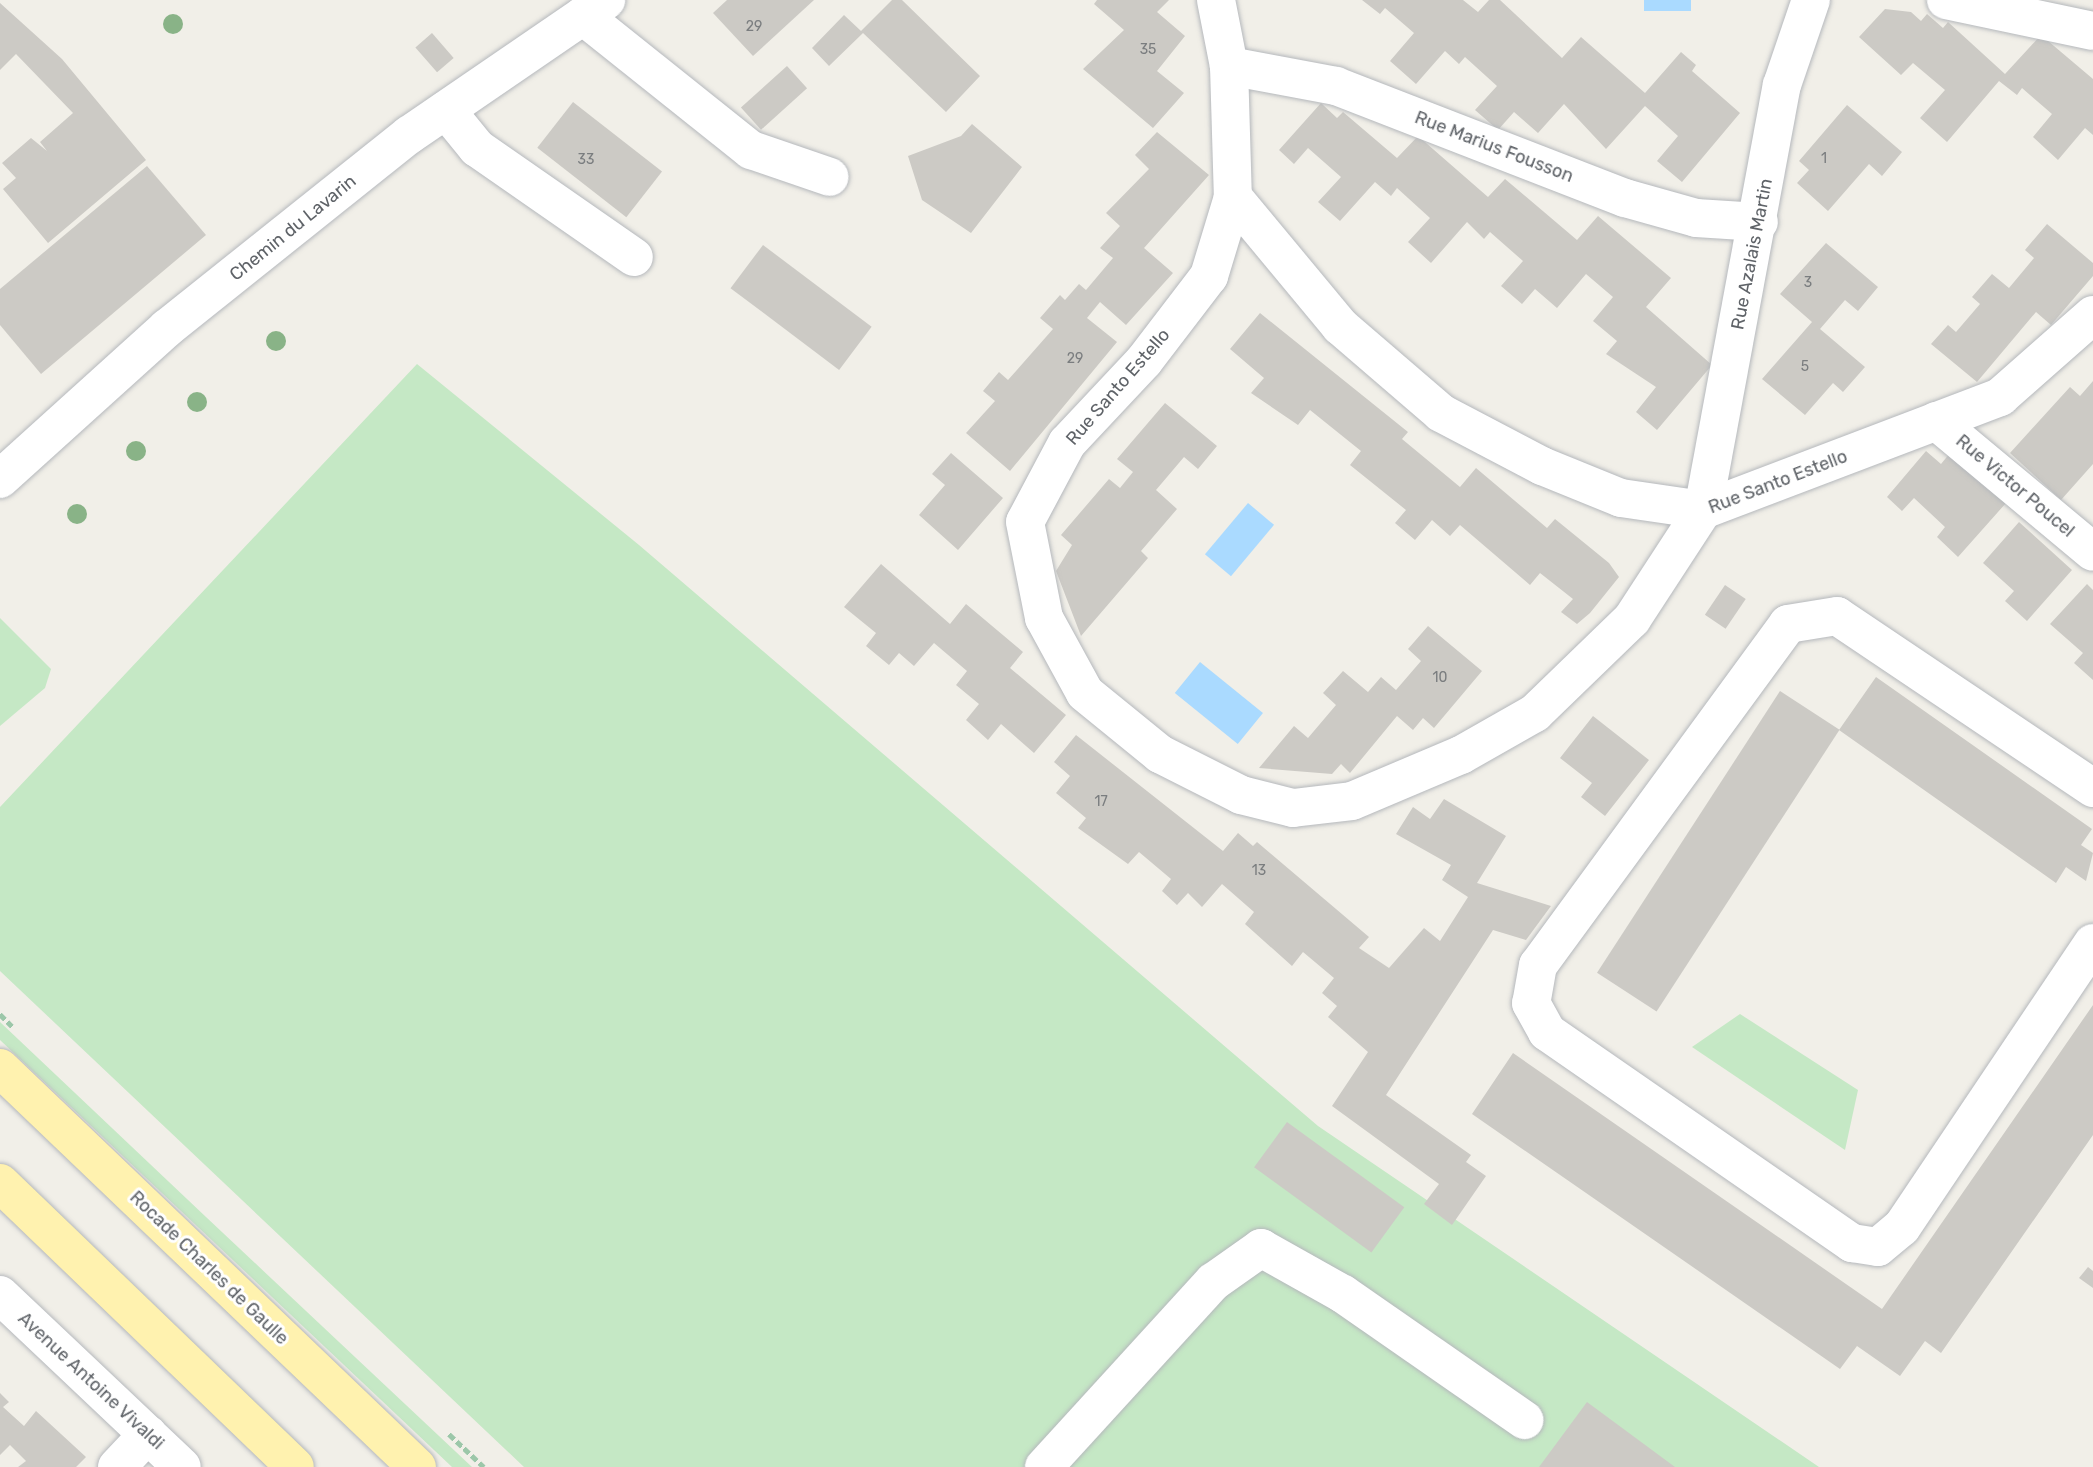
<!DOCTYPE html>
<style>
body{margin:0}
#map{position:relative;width:2093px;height:1467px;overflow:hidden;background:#f1efe8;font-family:Rubik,sans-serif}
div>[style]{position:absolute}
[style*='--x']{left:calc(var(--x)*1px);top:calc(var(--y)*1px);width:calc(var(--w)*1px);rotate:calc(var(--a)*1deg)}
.green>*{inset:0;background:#c5e8c5}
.water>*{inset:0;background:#aadaff;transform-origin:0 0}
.building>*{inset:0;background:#cccac5;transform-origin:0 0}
.path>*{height:4.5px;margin-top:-2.25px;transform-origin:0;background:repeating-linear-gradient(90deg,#9cc7a9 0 7px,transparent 0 10.5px)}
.roads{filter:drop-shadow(0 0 2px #b5b8bc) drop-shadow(0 0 2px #b5b8bc)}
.minor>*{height:38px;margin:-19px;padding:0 19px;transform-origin:19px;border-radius:19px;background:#fff}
.major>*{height:38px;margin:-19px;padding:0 19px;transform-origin:19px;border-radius:19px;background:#fff2af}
.trees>*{width:20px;height:20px;margin:-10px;border-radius:50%;background:#89b387}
span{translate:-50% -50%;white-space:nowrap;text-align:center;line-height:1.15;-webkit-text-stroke:6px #fff;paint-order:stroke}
.number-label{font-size:14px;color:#7a7d7f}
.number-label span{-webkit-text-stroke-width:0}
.street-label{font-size:18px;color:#5f6368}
</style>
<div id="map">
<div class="green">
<i style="clip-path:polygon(417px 364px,639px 545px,1318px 1126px,1819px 1467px,524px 1467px,0 971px,0 807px)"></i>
<i style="clip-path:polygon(0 618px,51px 669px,45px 688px,0 726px)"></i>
<i style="clip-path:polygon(1740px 1014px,1858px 1090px,1845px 1150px,1692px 1047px)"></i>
<i style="clip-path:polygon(0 1022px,206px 1217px,472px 1467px,452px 1467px,0 1040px)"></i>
</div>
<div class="water">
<i style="left:1644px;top:0;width:47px;height:11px"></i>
<i style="left:1248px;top:503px;width:34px;height:67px;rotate:40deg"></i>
<i style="left:1200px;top:662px;width:81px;height:40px;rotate:39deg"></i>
</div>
<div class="building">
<i style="clip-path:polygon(727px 0,814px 0,753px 56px,713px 13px)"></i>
<i style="clip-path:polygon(892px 0,902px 0,980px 76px,946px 112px,863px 33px,829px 66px,812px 48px,844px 15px,861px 31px)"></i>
<i style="clip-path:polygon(1097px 0,1169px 0,1157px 12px,1185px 36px,1157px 71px,1184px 93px,1153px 128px,1083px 69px,1124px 30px,1094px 4px)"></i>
<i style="clip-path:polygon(1362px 0,1463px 0,1478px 12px,1489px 0,1500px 0,1562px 58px,1581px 37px,1645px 93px,1681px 52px,1696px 65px,1692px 71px,1740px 113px,1682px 182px,1657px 161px,1678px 136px,1645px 106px,1606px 149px,1564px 104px,1538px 133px,1514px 112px,1498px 130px,1475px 110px,1497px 86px,1465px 57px,1459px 64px,1445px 51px,1416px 84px,1390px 61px,1414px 33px,1385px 8px,1380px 14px)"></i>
<i style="clip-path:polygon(0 3px,62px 59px,146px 160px,48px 243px,3px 189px,16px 178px,2px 163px,31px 138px,47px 151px,40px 142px,73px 113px,16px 54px,0 70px)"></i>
<i style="clip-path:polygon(1885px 9px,1911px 12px,1921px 21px,1927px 14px,1943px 28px,1948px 22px,2005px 74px,2041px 35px,2093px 79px,2093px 135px,2085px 128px,2058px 160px,2033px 137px,2052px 114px,2022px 88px,2017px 95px,1999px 81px,1947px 142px,1920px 118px,1945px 90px,1913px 63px,1901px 75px,1859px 37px)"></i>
<i style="left:432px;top:33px;width:33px;height:22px;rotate:49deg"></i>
<i style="left:787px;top:66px;width:30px;height:62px;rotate:48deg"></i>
<i style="left:573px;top:102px;width:113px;height:58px;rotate:38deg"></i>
<i style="clip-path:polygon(1321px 103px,1337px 118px,1343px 112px,1397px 158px,1418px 136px,1488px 197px,1505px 179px,1577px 240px,1598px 216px,1671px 278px,1646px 307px,1712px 365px,1657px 430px,1636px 412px,1656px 387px,1606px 354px,1617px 341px,1593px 321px,1613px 297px,1586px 274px,1557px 308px,1535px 289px,1522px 304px,1501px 286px,1523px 261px,1490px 232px,1484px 239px,1467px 222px,1431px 263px,1408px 242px,1430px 218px,1397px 188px,1391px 196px,1375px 182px,1340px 221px,1318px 202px,1341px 177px,1308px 148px,1294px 164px,1279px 150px)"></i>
<i style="clip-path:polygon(1847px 105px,1902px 152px,1882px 176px,1869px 164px,1828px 211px,1797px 183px,1809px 170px,1799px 161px)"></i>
<i style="clip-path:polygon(972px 124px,1022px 167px,971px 233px,922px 200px,908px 156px,961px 136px)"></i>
<i style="clip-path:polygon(1157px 132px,1209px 175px,1144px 248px,1173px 273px,1126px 325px,1100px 302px,1087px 318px,1117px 342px,1010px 471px,966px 433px,995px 401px,983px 391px,999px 372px,1008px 380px,1053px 329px,1040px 318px,1060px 295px,1065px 300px,1079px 284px,1086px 290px,1113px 258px,1100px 248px,1120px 226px,1106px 213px,1149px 169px,1135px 155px)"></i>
<i style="clip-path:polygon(147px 166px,206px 235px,41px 374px,0 325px,0 289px)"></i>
<i style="clip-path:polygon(2047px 224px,2093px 263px,2093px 276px,2051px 325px,2036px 312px,1977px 382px,1931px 344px,1948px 325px,1956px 332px,1980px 304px,1972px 297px,1992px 274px,2009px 288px,2034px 258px,2025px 250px)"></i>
<i style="clip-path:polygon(1826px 243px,1878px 287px,1858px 311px,1845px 300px,1820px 329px,1865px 367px,1843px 392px,1833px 383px,1805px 415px,1762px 379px,1812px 322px,1780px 294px)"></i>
<i style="left:763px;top:245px;width:136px;height:54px;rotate:37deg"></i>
<i style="clip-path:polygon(1260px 313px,1408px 432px,1402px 439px,1460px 487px,1476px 468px,1547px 528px,1555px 519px,1609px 563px,1619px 577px,1590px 613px,1577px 624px,1561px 612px,1573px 599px,1540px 573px,1530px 585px,1460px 525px,1450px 536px,1432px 520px,1415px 540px,1395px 523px,1406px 510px,1350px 465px,1361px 451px,1310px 410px,1298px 425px,1251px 393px,1264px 378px,1230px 349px)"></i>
<i style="clip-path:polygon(2093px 381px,2093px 464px,2061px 500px,2010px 453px,2070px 387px,2080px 396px)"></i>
<i style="clip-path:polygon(1165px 403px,1217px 446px,1198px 469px,1184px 457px,1156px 490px,1177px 509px,1141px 551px,1148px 558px,1081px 636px,1056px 571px,1072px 545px,1061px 535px,1109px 479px,1120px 488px,1133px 472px,1117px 459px)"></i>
<i style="clip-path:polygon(1926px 451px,1941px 464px,1950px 453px,2006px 503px,1958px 557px,1937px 537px,1945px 527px,1914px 498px,1902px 511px,1887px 497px)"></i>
<i style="clip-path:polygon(951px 453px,1003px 498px,958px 550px,919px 515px,945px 485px,932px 474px)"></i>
<i style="clip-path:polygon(2019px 522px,2072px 570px,2027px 621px,2005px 601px,2014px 591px,1983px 563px)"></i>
<i style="clip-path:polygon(881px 564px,950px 624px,966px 604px,1023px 652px,1010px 668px,1066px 715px,1034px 753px,1001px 724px,988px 740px,966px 720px,979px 704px,956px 685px,967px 671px,934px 643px,914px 666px,899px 653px,889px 665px,866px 646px,876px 633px,844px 607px)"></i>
<i style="clip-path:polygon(2087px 584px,2093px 590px,2093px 680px,2074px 663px,2083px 653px,2050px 624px)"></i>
<i style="left:1725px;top:585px;width:25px;height:36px;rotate:34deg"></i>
<i style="clip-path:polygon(1428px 626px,1482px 671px,1434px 728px,1423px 718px,1413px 730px,1397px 716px,1350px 773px,1341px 764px,1332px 774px,1259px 768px,1294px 726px,1308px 738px,1336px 705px,1323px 693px,1343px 671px,1368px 692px,1381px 677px,1396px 690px,1421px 661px,1408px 649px)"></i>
<i style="clip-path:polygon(1876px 677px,2092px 829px,2081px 845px,2093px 853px,2086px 881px,2066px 867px,2056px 883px,1839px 730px)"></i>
<i style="left:1780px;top:691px;width:71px;height:336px;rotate:33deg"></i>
<i style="clip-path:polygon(1593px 716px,1649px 760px,1605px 816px,1581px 797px,1592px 783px,1560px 758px)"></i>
<i style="clip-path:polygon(1076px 735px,1223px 851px,1238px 833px,1253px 846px,1257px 842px,1369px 937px,1359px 948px,1389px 968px,1424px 928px,1440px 941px,1468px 897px,1442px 880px,1451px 865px,1396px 834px,1413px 807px,1430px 819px,1444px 799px,1506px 836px,1477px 883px,1551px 906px,1526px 940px,1493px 930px,1386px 1095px,1471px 1155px,1466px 1162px,1486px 1176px,1452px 1225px,1424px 1204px,1439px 1184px,1332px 1106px,1368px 1052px,1328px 1017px,1337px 1006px,1322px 993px,1334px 978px,1303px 952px,1292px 966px,1245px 924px,1254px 912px,1222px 884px,1202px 907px,1188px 893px,1177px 905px,1162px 891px,1171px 879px,1139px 852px,1128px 864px,1078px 828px,1086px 818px,1056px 793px,1070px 776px,1054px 762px)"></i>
<i style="clip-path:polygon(2093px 1005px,2093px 1135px,1941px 1353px,1925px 1341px,1900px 1376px,1857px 1346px,1840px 1369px,1472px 1114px,1513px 1053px,1882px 1309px)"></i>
<i style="left:1287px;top:1122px;width:145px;height:56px;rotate:36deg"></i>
<i style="clip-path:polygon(2088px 1267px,2093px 1271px,2093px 1288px,2079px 1278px)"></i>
<i style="clip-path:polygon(0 1393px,9px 1402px,3px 1407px,24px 1426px,36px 1411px,86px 1457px,76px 1467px,18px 1467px,26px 1461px,10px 1445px,0 1455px)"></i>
<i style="clip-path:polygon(1587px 1402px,1675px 1467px,1539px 1467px)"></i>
</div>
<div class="path">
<i style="--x:0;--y:1014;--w:18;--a:45"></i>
<i style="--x:449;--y:1434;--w:48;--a:43.3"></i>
</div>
<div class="roads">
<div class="minor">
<i style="--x:1216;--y:0;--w:67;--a:78.9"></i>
<i style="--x:1229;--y:66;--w:131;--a:88.3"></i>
<i style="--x:1233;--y:197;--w:83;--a:106.9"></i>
<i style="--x:1209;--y:276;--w:107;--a:127.4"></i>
<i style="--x:1144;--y:361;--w:112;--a:133.2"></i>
<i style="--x:1067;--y:443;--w:89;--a:118"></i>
<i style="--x:1025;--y:522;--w:98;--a:78.8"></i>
<i style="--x:1044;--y:618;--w:85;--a:61.3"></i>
<i style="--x:1085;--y:693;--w:97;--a:39.1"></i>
<i style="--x:1160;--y:754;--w:91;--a:26.8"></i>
<i style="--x:1241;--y:795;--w:54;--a:14"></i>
<i style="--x:1293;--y:808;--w:59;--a:-6.8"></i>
<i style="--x:1352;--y:801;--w:118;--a:-22.9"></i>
<i style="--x:1461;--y:755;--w:85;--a:-29.6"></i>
<i style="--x:1535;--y:713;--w:135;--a:-44.1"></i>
<i style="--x:1632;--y:619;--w:130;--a:-56.9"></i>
<i style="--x:1703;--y:510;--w:318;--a:-20.8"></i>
<i style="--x:2000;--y:397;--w:124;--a:-41.4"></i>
<i style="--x:1946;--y:0;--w:150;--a:11.9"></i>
<i style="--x:583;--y:16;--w:215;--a:38.6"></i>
<i style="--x:751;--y:150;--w:83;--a:18.9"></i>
<i style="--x:1229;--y:66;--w:109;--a:10.6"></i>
<i style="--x:1336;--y:86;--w:310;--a:21.2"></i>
<i style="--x:1625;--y:198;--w:74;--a:15.7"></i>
<i style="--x:1696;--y:218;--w:63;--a:3.6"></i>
<i style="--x:446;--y:110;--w:49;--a:50.8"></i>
<i style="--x:477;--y:148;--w:191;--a:34.8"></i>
<i style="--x:1233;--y:197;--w:168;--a:50.3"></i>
<i style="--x:1340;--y:326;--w:133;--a:40.7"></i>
<i style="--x:1441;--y:413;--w:114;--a:27.7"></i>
<i style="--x:1542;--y:466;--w:85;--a:22.1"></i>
<i style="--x:1621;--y:498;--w:83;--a:8.3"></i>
<i style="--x:1703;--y:510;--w:432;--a:-79.5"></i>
<i style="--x:1782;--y:85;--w:90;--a:-71.2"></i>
<i style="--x:1936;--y:421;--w:204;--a:39.8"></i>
<i style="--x:0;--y:479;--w:225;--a:-42.1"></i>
<i style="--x:167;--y:328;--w:310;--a:-38.6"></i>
<i style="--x:409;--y:135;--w:239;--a:-34.4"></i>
<i style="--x:2093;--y:788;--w:308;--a:-146.1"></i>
<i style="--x:1837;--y:616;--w:50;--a:170.7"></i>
<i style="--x:1788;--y:624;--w:423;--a:126.2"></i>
<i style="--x:1538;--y:965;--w:39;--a:100"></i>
<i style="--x:1531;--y:1003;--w:33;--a:61"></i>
<i style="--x:1547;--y:1032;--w:371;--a:34.7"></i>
<i style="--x:1852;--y:1243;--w:26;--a:9"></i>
<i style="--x:1878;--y:1247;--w:31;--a:-40"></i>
<i style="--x:1902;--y:1227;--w:342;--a:-56.1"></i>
<i style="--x:0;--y:1295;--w:250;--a:43.4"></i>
<i style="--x:117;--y:1467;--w:45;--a:-46.8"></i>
<i style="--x:1044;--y:1467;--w:251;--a:-47.6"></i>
<i style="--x:1213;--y:1282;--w:59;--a:-35.3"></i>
<i style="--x:1261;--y:1248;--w:94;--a:29.3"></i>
<i style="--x:1343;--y:1294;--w:221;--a:34.8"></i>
</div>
<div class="major">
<i style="--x:0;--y:1068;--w:577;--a:43.74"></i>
<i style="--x:0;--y:1183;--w:409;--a:43.9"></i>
</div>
</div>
<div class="trees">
<i style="left:173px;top:24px"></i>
<i style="left:276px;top:341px"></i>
<i style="left:197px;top:402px"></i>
<i style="left:136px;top:451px"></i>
<i style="left:77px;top:514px"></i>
</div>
<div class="number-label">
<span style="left:754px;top:27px">29</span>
<span style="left:1148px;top:50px">35</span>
<span style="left:1824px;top:159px">1</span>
<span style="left:586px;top:160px">33</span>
<span style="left:1808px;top:283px">3</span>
<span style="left:1075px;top:359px">29</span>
<span style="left:1805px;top:367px">5</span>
<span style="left:1440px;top:678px">10</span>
<span style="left:1101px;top:802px">17</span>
<span style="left:1259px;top:871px">13</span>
</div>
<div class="street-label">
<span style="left:1494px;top:147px;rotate:21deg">Rue Marius Fousson</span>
<span style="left:293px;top:228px;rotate:-39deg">Chemin du Lavarin</span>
<span style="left:1752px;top:254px;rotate:-79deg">Rue Azalais Martin</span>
<span style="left:1118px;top:387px;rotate:-49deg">Rue Santo Estello</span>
<span style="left:1778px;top:482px;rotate:-21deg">Rue Santo Estello</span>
<span style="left:2015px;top:486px;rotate:40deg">Rue Victor Poucel</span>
<span style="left:209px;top:1268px;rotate:44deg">Rocade Charles de Gaulle</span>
<span style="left:91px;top:1381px;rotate:43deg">Avenue Antoine Vivaldi</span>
</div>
</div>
